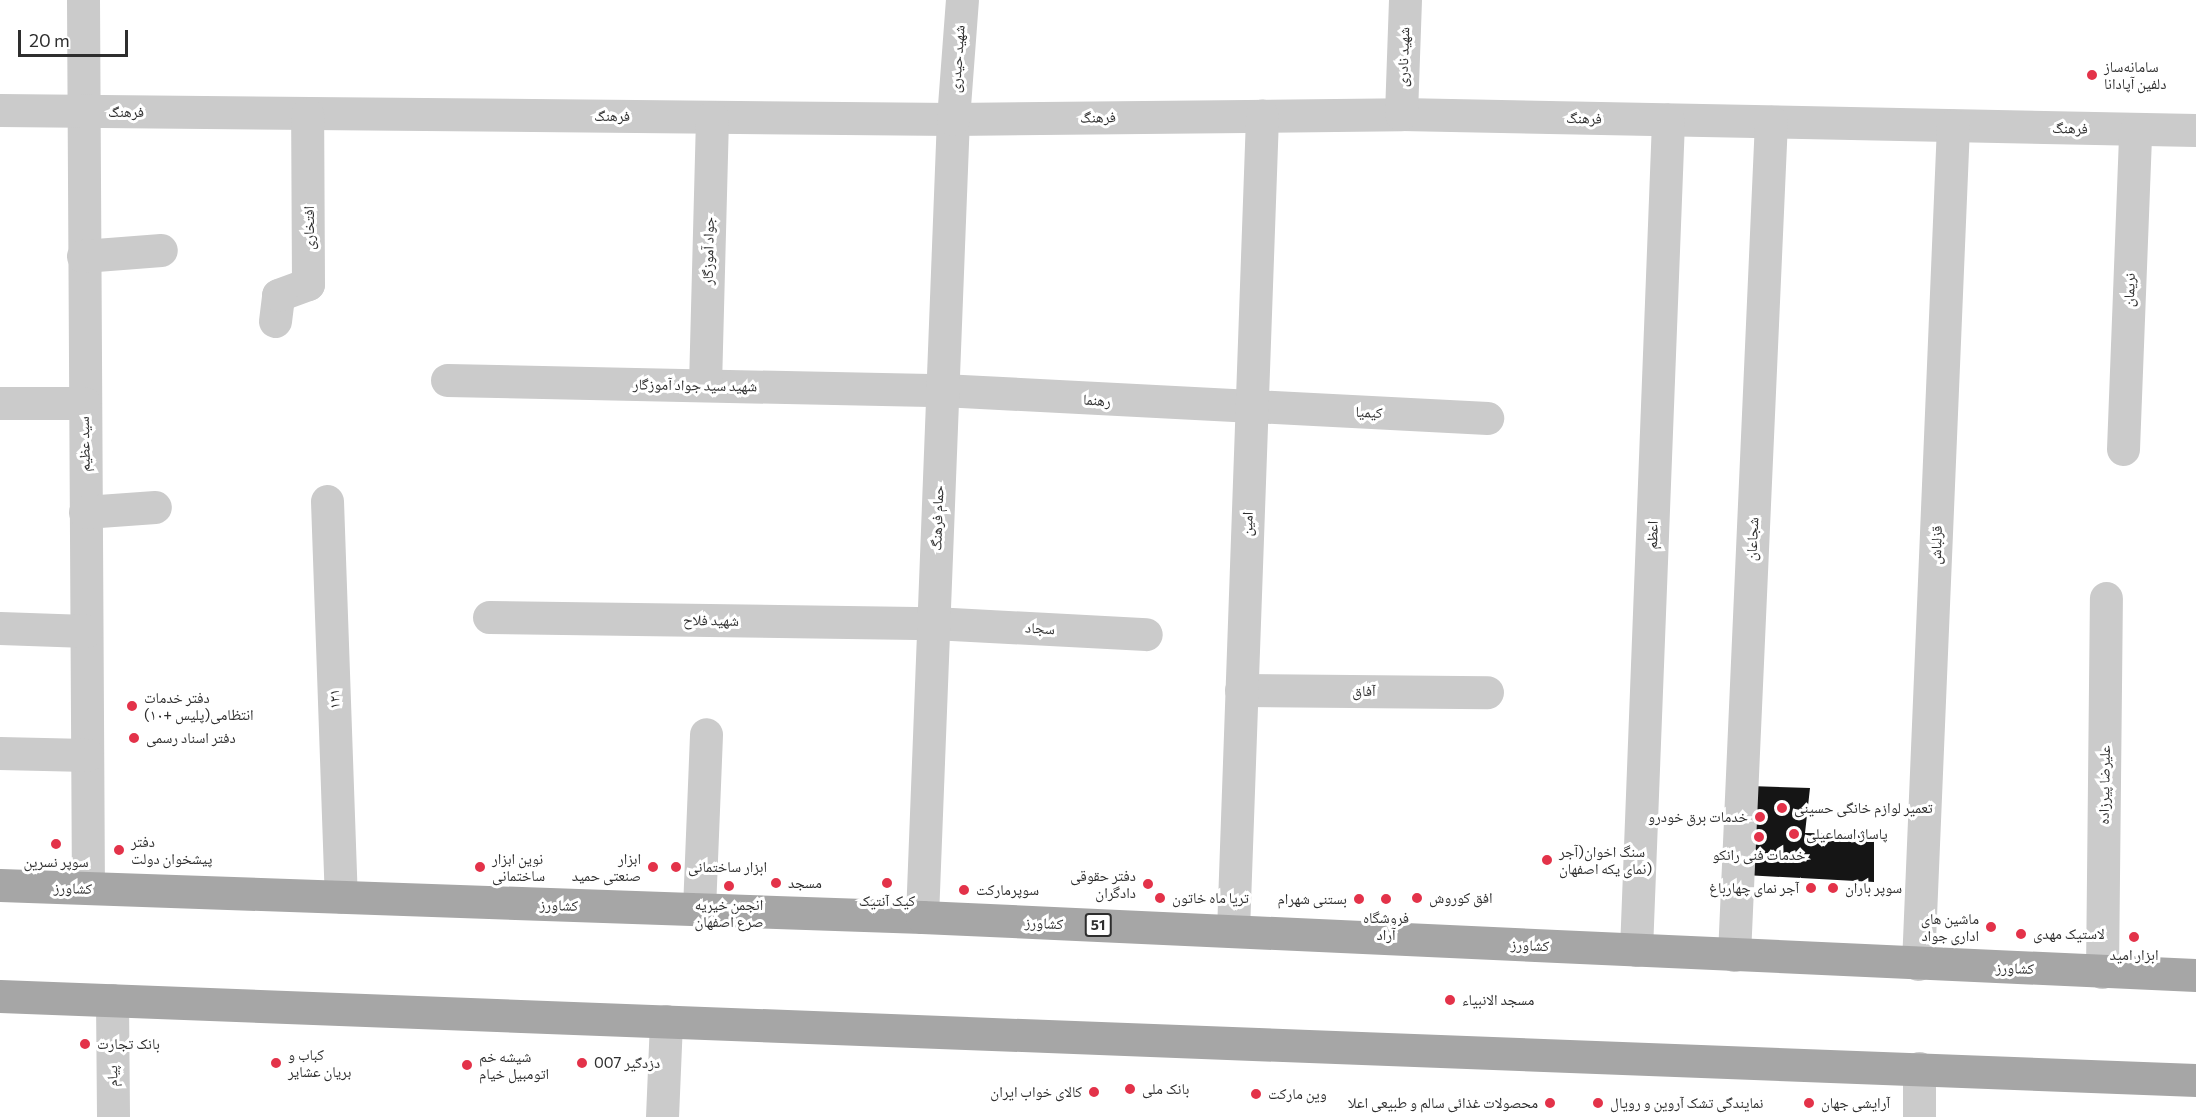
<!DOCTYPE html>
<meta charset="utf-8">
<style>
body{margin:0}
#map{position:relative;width:2196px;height:1117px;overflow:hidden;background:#fff;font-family:Commissioner,"Noto Naskh Arabic",sans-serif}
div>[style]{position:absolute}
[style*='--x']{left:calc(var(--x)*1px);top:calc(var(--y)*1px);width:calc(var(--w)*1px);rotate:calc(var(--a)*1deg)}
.building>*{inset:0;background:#151515}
.minor>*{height:33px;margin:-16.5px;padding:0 16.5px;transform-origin:16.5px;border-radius:16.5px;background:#cbcbcb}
.major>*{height:33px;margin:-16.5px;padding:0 16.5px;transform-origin:16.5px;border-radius:16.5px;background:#a6a6a6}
.dots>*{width:16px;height:16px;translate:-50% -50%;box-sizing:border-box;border:3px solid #fff;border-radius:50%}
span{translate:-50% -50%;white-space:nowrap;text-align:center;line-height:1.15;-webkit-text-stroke:6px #fff;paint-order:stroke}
.shield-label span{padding:2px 4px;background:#fff;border:2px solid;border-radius:4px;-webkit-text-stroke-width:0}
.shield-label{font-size:14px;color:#2e2e2e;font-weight:700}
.street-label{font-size:15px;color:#2e2e2e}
.poi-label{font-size:15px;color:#2e2e2e}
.left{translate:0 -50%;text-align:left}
.right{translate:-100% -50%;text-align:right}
.scale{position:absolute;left:18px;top:30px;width:110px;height:27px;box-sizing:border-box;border:3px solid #2e2e2e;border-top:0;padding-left:8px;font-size:18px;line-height:21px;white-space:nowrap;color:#2e2e2e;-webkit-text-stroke:4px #fff;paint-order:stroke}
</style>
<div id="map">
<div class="building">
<i style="clip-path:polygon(1749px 786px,1810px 788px,1805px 833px,1874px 834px,1874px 882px,1745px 875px)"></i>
</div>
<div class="minor">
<i style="--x:83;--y:0;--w:888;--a:89.68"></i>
<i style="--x:0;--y:110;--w:953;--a:0.54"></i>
<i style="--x:953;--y:119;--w:448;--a:-0.6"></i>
<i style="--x:1401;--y:114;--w:795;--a:1.15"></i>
<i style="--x:1401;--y:114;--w:114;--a:-88"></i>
<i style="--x:83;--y:256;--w:78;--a:-4.4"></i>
<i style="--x:275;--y:321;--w:26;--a:-83"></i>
<i style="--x:278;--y:295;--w:32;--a:-20"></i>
<i style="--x:308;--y:284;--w:170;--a:-90.3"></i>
<i style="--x:447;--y:380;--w:495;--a:1.2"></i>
<i style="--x:942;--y:390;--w:546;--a:2.94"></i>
<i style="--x:705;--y:385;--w:268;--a:-88.5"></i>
<i style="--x:0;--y:403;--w:84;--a:0"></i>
<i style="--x:2123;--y:449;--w:319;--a:-87.8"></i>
<i style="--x:327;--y:501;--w:396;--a:88"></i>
<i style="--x:85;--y:512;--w:70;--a:-4.1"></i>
<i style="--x:489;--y:617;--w:444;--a:0.8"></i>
<i style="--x:933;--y:623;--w:213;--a:3"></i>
<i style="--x:0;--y:628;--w:86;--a:2"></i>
<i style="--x:1241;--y:690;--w:246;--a:0.5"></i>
<i style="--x:0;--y:753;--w:87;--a:1.3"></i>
<i style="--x:699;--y:909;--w:175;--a:-87.7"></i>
<i style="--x:922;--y:917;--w:799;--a:-87.78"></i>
<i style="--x:953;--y:119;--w:119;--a:-85.7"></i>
<i style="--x:1233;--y:931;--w:816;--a:-87.96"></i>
<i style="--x:1636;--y:950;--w:831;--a:-87.79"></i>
<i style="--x:1734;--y:955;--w:834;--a:-87.46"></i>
<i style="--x:1918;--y:964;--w:839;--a:-87.61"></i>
<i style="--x:2102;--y:972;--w:374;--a:-89.4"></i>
<i style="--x:112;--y:1000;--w:117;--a:89.5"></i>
<i style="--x:662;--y:1117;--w:96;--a:-87.6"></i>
<i style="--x:1919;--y:1117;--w:49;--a:-90"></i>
</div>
<div class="major">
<i style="--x:0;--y:885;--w:923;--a:1.99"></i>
<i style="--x:922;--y:917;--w:1275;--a:2.61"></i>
<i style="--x:0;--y:996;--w:2198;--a:2.19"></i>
</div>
<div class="dots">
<i style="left:2092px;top:75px;background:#e33249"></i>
<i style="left:132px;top:706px;background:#e33249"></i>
<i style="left:134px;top:738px;background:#e33249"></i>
<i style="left:1782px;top:808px;background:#e33249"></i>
<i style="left:1760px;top:817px;background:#e33249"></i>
<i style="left:1794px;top:834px;background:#e33249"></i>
<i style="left:1759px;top:837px;background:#e33249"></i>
<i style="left:56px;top:844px;background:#e33249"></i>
<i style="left:119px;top:850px;background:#e33249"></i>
<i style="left:1547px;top:860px;background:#e33249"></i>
<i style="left:480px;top:867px;background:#e33249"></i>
<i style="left:653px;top:867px;background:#e33249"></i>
<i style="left:676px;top:867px;background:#e33249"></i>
<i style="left:776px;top:883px;background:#e33249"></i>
<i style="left:887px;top:883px;background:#e33249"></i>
<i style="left:1148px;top:884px;background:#e33249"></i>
<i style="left:729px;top:886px;background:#e33249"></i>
<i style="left:1811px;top:888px;background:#e33249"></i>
<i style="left:1833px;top:888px;background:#e33249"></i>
<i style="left:964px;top:890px;background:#e33249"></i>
<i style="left:1160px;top:898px;background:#e33249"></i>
<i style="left:1417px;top:898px;background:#e33249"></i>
<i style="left:1359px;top:899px;background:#e33249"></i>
<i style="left:1386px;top:899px;background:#e33249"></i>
<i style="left:1991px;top:927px;background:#e33249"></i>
<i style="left:2021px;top:934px;background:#e33249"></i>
<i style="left:2134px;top:937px;background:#e33249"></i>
<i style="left:1450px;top:1000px;background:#e33249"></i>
<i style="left:85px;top:1044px;background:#e33249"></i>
<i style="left:276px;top:1063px;background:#e33249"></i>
<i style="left:582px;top:1063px;background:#e33249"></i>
<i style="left:467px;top:1065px;background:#e33249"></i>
<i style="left:1130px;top:1089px;background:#e33249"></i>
<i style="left:1094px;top:1092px;background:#e33249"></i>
<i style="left:1256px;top:1094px;background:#e33249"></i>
<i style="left:1550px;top:1103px;background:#e33249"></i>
<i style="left:1598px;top:1103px;background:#e33249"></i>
<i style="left:1809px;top:1103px;background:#e33249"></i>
</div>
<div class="shield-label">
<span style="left:1098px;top:925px">51</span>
</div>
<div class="street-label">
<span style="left:1403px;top:57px;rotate:-88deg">شهید نادری</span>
<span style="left:957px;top:59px;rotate:-86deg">شهید حیدری</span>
<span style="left:126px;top:112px">فرهنگ</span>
<span style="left:612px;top:116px">فرهنگ</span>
<span style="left:1098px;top:117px;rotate:-1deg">فرهنگ</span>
<span style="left:1584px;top:118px;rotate:1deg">فرهنگ</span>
<span style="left:2070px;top:128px;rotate:1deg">فرهنگ</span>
<span style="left:309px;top:228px;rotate:-90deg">افتخاری</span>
<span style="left:708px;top:251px;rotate:-89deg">جواد آموزگار</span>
<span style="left:2129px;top:290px;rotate:-88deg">نریمان</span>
<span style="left:695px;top:385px;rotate:1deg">شهید سید جواد آموزگار</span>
<span style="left:1097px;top:400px;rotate:4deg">رهنما</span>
<span style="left:1369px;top:412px;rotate:3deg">کیمیا</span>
<span style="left:84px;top:444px;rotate:-91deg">سید عظیم</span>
<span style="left:937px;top:518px;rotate:-88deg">حمام فرهنگ</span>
<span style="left:1247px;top:524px;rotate:-88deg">امین</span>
<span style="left:1652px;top:535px;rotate:-88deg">اعظم</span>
<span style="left:1752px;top:539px;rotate:-87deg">شجاعان</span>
<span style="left:1936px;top:545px;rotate:-88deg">قزلباش</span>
<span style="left:711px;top:620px;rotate:1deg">شهید فلاح</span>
<span style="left:1040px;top:628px;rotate:3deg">سجاد</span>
<span style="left:1364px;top:691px">آفاق</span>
<span style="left:334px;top:699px;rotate:-92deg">۱۲۱</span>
<span style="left:2104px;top:785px;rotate:-89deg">علیرضا پیرزاده</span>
<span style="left:73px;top:888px;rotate:2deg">کشاورز</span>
<span style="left:559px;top:905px;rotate:2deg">کشاورز</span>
<span style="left:1044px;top:923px;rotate:3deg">کشاورز</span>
<span style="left:1530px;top:945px;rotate:3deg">کشاورز</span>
<span style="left:2015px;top:968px;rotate:2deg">کشاورز</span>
<span style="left:112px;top:1076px;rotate:-91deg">پیام</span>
</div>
<div class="poi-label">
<span class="left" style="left:2104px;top:75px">سامانه‌ساز<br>دلفین آپادانا</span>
<span class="left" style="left:144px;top:706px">دفتر خدمات<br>انتظامی(پلیس +۱۰)</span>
<span class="left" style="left:146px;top:738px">دفتر اسناد رسمی</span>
<span class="left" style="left:1794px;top:808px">تعمیر لوازم خانگی حسینی</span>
<span class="right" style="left:1748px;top:817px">خدمات برق خودرو</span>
<span class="left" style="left:1806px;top:834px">پاساژ اسماعیلی</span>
<span class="left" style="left:131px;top:850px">دفتر<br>پیشخوان دولت</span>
<span class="left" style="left:1559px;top:860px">سنگ اخوان(آجر<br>نمای یکه اصفهان)</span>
<span style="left:1759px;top:855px">خدمات فنی رانکو</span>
<span class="left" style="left:492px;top:867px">نوین ابزار<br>ساختمانی</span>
<span class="right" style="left:641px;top:867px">ابزار<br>صنعتی حمید</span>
<span style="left:56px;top:862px">سوپر نسرین</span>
<span class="left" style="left:688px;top:867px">ابزار ساختمانی</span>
<span class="right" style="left:1136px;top:884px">دفتر حقوقی<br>دادگران</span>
<span class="left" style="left:788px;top:883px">مسجد</span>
<span class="right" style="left:1799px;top:888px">آجر نمای چهارباغ</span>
<span class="left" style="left:1845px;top:888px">سوپر باران</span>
<span class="left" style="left:976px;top:890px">سوپرمارکت</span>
<span class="left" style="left:1172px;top:898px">تریا ماه خاتون</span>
<span class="left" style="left:1429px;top:898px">افق کوروش</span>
<span class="right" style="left:1347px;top:899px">بستنی شهرام</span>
<span style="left:887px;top:901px">کیک آنتیک</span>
<span style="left:729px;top:913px">انجمن خیریه<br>صرع اصفهان</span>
<span style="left:1386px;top:926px">فروشگاه<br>آراد</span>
<span class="right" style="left:1979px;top:927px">ماشین های<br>اداری جواد</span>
<span class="left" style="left:2033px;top:934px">لاستیک مهدی</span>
<span style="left:2134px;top:955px">ابزار امید</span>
<span class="left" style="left:1462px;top:1000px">مسجد الانبیاء</span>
<span class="left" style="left:97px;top:1044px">بانک تجارت</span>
<span class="left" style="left:288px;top:1063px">کباب و<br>بریان عشایر</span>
<span class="left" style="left:479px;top:1065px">شیشه خم<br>اتومبیل خیام</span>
<span class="left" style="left:594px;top:1063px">دزدگیر 007</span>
<span class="left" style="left:1142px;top:1089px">بانک ملی</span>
<span class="right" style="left:1082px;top:1092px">کالای خواب ایران</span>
<span class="left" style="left:1268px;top:1094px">وین مارکت</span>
<span class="right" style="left:1538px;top:1103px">محصولات غذائی سالم و طبیعی اعلا</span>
<span class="left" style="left:1610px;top:1103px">نمایندگی تشک آروین و رویال</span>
<span class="left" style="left:1821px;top:1103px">آرایشی جهان</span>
</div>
<div class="scale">20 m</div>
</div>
